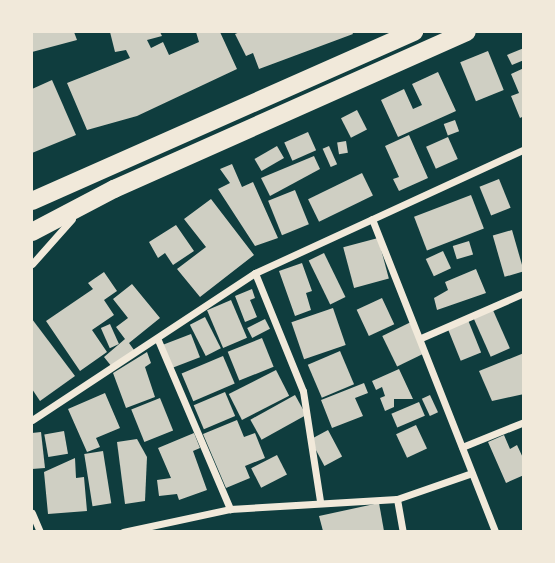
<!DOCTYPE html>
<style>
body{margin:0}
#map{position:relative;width:555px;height:563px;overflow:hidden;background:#0f3d3e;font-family:"Space Grotesk",sans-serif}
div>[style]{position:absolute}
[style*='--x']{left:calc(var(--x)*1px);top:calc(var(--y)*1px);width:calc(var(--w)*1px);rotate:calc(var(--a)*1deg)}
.building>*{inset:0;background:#cfcfc3;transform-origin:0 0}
.minor>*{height:7px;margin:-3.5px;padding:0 3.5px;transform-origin:3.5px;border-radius:3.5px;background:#f1e9da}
.primary>*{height:18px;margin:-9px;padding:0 9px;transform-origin:9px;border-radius:9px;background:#f1e9da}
span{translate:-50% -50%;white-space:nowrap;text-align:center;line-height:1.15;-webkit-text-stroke:6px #f1e9da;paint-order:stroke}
.frame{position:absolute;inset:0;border:33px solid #f1e9da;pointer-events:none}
</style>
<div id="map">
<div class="building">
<i style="clip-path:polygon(32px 32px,74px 32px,77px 40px,32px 52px)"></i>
<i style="clip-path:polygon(110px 32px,160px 32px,162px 36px,147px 40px,151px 48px,163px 42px,169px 55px,199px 42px,196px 32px,220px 32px,237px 69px,137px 116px,87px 130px,67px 83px,130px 58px,126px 50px,115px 52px)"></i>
<i style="clip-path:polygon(240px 32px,352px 32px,353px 34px,259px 69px,253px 53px,246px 56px,235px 34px)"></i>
<i style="clip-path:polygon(524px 48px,524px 60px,512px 65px,507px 55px)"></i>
<i style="left:488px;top:51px;width:42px;height:30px;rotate:68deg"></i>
<i style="clip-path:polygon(524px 68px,524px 116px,520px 118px,511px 96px,519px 93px,511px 74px)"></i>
<i style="clip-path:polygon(438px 72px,456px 111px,398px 137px,381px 100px,404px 89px,413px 109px,422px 105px,412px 84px)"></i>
<i style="clip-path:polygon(52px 80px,76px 135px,32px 153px,32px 89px)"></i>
<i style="left:357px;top:110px;width:22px;height:18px;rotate:63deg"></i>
<i style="left:455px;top:120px;width:12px;height:12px;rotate:70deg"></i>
<i style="left:308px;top:132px;width:20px;height:26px;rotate:66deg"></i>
<i style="clip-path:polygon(409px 135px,428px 178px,399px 191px,393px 179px,399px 177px,385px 146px)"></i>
<i style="left:448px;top:137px;width:24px;height:24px;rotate:66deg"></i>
<i style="left:346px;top:141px;width:12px;height:9px;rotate:81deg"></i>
<i style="left:277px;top:146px;width:14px;height:26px;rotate:60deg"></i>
<i style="left:329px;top:146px;width:20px;height:7px;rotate:66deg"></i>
<i style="clip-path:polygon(314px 156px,320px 169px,270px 196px,261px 178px)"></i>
<i style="clip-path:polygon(232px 164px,242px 187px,253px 182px,278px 238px,255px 246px,218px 189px,230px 183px,220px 169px)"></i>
<i style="left:362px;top:173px;width:25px;height:60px;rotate:64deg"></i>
<i style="left:499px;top:179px;width:31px;height:21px;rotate:68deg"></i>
<i style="left:295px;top:190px;width:37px;height:29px;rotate:68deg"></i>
<i style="left:471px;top:195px;width:36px;height:61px;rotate:69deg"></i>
<i style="clip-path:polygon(211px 199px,254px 255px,200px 297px,177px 269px,206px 247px,184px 219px)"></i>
<i style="clip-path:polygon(176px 225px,194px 251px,173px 265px,165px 253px,158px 258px,149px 242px)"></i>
<i style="left:512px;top:230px;width:43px;height:20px;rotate:74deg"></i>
<i style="left:378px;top:238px;width:42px;height:36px;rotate:75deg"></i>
<i style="left:469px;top:241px;width:14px;height:17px;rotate:73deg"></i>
<i style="left:443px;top:251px;width:19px;height:19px;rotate:65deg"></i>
<i style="left:324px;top:253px;width:49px;height:17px;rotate:64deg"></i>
<i style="clip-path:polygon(302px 263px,312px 291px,306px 293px,311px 310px,295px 316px,279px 271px)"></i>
<i style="clip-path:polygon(476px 269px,486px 293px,437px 310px,434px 298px,448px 290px,445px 282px)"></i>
<i style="clip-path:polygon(104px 272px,117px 291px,104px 300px,114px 315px,92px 330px,107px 352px,80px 371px,46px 321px,93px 289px,88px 283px)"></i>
<i style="clip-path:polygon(132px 284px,160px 318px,129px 343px,134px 350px,112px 367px,104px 357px,125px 339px,116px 327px,128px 318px,113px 299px)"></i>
<i style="clip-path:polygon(252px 289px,255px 298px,250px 300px,257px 317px,245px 322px,235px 296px)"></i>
<i style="left:382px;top:298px;width:29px;height:28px;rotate:65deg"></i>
<i style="left:231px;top:300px;width:41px;height:26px;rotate:67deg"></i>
<i style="left:333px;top:308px;width:39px;height:44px;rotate:71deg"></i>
<i style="left:492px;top:308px;width:44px;height:21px;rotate:66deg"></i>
<i style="left:205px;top:317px;width:35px;height:17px;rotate:63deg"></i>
<i style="clip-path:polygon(32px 319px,75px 376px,40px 401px,32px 389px)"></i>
<i style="left:265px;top:319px;width:11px;height:20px;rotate:63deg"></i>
<i style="left:468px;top:320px;width:35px;height:22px;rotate:68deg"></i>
<i style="left:411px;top:322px;width:34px;height:32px;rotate:64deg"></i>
<i style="left:110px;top:324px;width:22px;height:10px;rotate:66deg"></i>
<i style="left:191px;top:334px;width:25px;height:30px;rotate:69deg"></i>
<i style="left:262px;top:338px;width:31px;height:37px;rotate:68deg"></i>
<i style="left:340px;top:351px;width:36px;height:35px;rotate:67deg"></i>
<i style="clip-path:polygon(147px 352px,151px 363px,145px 367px,155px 397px,126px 408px,113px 373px)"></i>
<i style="clip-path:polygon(524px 353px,524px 394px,492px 401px,479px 371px)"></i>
<i style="left:223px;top:356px;width:30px;height:45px;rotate:67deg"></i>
<i style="clip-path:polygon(399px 369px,413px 399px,394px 399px,394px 407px,385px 411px,380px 398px,385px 396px,382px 387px,376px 390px,372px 381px)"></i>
<i style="left:276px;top:370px;width:29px;height:53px;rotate:63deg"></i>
<i style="clip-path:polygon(364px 383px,368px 393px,355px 398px,363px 416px,332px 428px,321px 400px)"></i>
<i style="left:225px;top:392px;width:26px;height:34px;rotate:67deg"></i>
<i style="clip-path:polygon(105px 393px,120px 428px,96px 438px,100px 447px,87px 452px,68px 409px)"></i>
<i style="left:295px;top:395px;width:23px;height:51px;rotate:61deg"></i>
<i style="left:430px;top:395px;width:19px;height:9px;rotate:65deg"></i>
<i style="left:160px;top:398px;width:35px;height:31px;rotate:68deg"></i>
<i style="left:419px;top:402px;width:15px;height:30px;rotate:67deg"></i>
<i style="clip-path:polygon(237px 420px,244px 437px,255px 433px,265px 458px,245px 466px,250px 478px,226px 488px,203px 434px)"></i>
<i style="left:416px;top:425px;width:26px;height:22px;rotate:65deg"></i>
<i style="left:328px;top:430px;width:30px;height:20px;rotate:62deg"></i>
<i style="left:64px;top:431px;width:23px;height:20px;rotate:80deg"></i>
<i style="clip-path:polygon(41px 432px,45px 468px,32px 469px,32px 433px)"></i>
<i style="clip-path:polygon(194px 433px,200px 448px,193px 451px,207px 490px,179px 500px,177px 494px,159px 496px,157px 480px,171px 478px,158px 448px)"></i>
<i style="clip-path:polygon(504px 435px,510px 449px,517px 445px,524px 460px,524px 475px,506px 483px,488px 442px)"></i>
<i style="clip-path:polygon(137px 439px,147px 457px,145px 501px,125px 504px,117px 442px)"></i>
<i style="left:103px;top:451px;width:53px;height:19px;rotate:81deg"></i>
<i style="left:277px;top:455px;width:22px;height:29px;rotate:63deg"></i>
<i style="clip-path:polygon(75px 458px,76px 478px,84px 477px,87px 511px,48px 514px,44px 472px)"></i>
<i style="clip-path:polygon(379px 503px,384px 531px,323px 531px,319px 516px)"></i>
</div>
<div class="minor">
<i style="--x:372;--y:219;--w:336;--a:68.5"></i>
<i style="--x:32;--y:264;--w:60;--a:-48.4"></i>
<i style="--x:255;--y:273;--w:127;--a:67.9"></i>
<i style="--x:303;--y:391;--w:111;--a:81.2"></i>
<i style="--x:421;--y:338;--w:112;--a:-23.6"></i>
<i style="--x:158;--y:340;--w:184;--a:66.9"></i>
<i style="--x:32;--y:420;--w:267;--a:-33.4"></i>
<i style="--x:255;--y:273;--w:296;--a:-24.7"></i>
<i style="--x:462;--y:447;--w:67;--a:-22"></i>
<i style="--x:397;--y:499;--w:34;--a:80"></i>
<i style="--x:32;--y:513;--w:21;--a:67"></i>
<i style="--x:123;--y:532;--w:109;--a:-12.1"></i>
<i style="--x:230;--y:509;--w:167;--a:-3.4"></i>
<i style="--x:397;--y:499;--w:79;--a:-19.1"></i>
</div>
<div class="primary">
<i style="--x:32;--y:201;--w:418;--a:-23.9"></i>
<i style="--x:32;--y:232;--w:93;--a:-27.7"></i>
<i style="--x:114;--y:189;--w:386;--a:-24"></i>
</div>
<div class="frame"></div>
</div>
